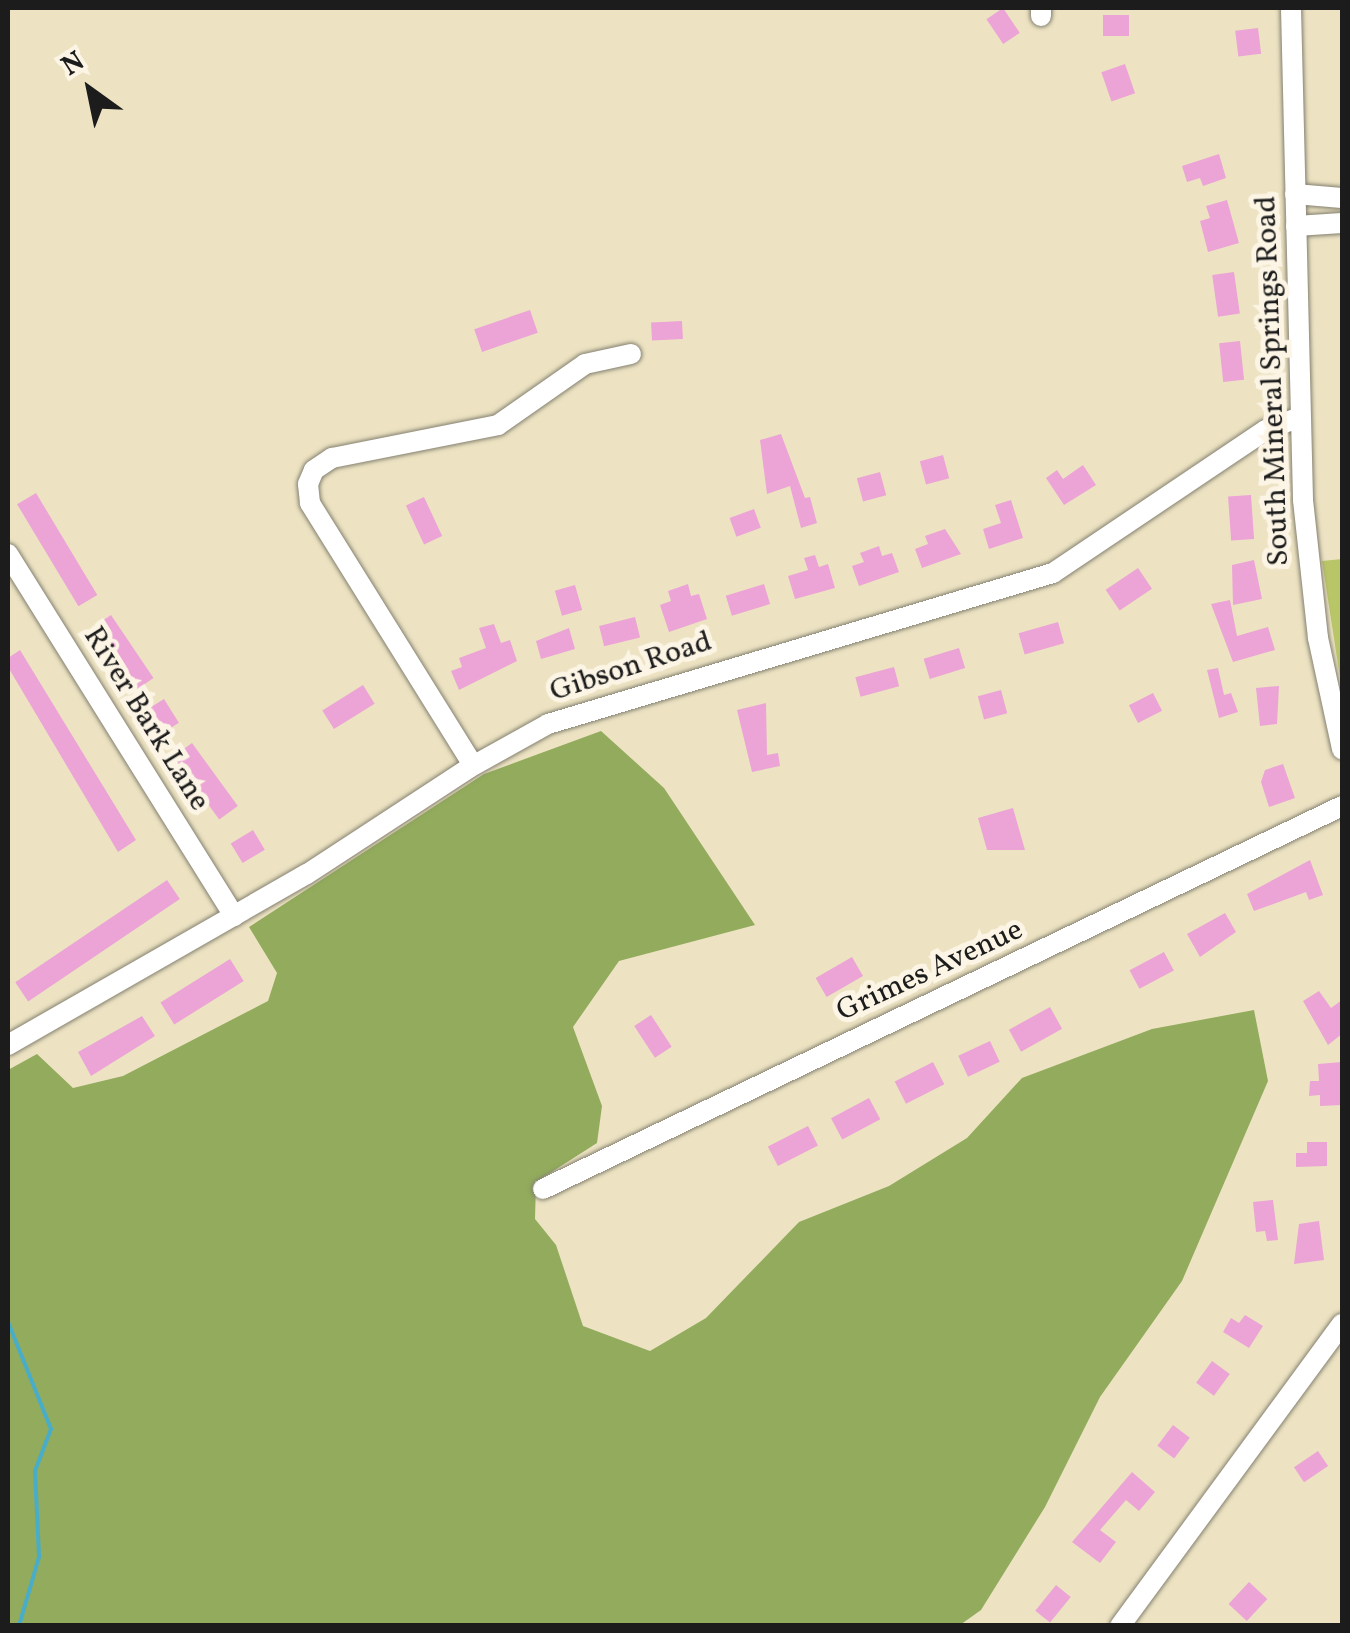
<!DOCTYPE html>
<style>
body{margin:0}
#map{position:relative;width:1350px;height:1633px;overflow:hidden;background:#ede3c3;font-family:Vollkorn,serif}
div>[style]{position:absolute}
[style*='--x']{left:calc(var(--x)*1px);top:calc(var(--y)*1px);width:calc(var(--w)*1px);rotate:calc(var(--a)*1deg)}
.green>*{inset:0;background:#b9c668}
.forest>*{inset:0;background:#92ab5c}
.stream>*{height:4px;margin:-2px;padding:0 2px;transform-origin:2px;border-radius:2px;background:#49adc8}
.building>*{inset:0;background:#eba4d5;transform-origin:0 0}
.roads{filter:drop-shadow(0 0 2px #848070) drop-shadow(0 0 2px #848070)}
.minor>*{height:20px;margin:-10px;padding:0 10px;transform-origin:10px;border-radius:10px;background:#fff}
span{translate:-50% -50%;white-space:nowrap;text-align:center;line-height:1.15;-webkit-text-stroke:10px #fcf5e5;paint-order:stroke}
.street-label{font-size:30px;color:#1c1c1c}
.frame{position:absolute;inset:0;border:10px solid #1c1c1c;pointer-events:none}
.north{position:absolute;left:40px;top:40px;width:100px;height:100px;-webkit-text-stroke:8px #fcf5e5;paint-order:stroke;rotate:327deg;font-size:28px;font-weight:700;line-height:40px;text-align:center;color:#1c1c1c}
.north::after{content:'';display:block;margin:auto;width:35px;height:45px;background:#1c1c1c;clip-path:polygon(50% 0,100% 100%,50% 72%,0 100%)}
</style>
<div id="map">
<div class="green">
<i style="clip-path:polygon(1342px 559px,1342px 690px,1322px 561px)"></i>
</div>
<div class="forest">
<i style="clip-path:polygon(601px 731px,664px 788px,755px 925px,619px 961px,573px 1027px,602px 1106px,597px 1143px,536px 1182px,535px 1219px,556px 1245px,583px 1326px,650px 1351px,706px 1318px,799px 1222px,889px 1186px,967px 1138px,1022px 1078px,1152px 1029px,1254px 1010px,1268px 1081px,1182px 1281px,1100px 1397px,1045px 1507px,981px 1610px,960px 1625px,8px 1626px,8px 1070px,37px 1054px,73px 1088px,123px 1076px,268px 1001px,277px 973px,249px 927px,484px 774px)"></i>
</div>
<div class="stream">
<i style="--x:8;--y:1322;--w:115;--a:68.1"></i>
<i style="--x:51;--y:1429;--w:45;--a:110.9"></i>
<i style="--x:35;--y:1471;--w:86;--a:87.3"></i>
<i style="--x:39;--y:1557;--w:72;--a:106.2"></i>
</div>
<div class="building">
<i style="left:1003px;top:8px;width:30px;height:20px;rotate:56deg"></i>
<i style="left:1103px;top:15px;width:26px;height:21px"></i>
<i style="left:1258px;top:28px;width:26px;height:23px;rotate:83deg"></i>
<i style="left:1125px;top:64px;width:31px;height:25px;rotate:71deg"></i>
<i style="clip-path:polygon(1219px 154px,1226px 178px,1203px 186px,1200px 178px,1187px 182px,1182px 166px)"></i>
<i style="clip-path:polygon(1227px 200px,1239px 243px,1208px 252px,1200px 221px,1210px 218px,1206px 206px)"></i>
<i style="left:1234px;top:272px;width:42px;height:22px;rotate:82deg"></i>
<i style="left:530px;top:310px;width:24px;height:59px;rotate:71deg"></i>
<i style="left:682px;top:321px;width:18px;height:31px;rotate:87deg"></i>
<i style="left:1240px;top:341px;width:39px;height:21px;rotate:84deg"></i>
<i style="clip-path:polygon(781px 434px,805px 498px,810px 497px,817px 523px,801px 528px,790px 486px,767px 494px,760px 440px)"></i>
<i style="left:943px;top:455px;width:24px;height:24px;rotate:75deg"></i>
<i style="clip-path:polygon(1083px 465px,1096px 485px,1064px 505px,1046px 478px,1057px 470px,1063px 479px)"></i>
<i style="left:880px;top:472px;width:24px;height:24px;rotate:75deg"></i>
<i style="left:36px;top:493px;width:119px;height:22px;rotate:59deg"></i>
<i style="left:1251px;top:495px;width:44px;height:23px;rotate:86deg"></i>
<i style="left:424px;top:497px;width:43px;height:20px;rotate:65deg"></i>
<i style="clip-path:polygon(1011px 500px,1023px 538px,989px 549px,983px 529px,1001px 523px,995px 505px)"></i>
<i style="left:754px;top:509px;width:20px;height:26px;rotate:70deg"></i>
<i style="clip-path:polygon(945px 529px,961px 554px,922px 568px,915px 549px,928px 544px,925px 536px)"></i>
<i style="clip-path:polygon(879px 546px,882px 556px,892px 553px,899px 572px,859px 586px,852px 566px,864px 562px,860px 553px)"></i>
<i style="clip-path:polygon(815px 555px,819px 567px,828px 564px,835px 588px,795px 599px,788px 576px,808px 570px,804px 558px)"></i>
<i style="clip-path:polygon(1254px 560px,1262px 599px,1233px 605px,1232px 565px)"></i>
<i style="left:1138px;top:568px;width:25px;height:39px;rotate:56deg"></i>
<i style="clip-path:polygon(688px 584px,691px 596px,699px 594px,707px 619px,669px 632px,660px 605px,671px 601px,668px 591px)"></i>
<i style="left:764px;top:584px;width:21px;height:40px;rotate:73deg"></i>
<i style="left:575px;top:585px;width:26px;height:21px;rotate:74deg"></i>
<i style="clip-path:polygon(1230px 600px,1237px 636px,1268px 627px,1275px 650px,1233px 662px,1211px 604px)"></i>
<i style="left:111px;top:615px;width:76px;height:21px;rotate:56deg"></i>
<i style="left:635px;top:617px;width:21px;height:37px;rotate:76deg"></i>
<i style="left:1058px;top:622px;width:22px;height:41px;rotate:74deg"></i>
<i style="clip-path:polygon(494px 624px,501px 643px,510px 640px,517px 661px,459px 690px,451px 671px,462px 667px,459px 658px,486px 648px,479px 628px)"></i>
<i style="clip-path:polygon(569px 628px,575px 649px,541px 659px,536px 641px)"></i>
<i style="left:959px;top:648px;width:21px;height:37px;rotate:73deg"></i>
<i style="clip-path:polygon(20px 650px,136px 840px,118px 852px,8px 667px,8px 658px)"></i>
<i style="left:894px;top:667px;width:20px;height:40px;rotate:75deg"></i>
<i style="clip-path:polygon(1218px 668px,1224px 695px,1231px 693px,1238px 712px,1219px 718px,1207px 670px)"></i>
<i style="left:363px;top:685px;width:22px;height:48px;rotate:58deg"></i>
<i style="clip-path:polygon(1279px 686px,1277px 724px,1260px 726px,1256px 688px)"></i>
<i style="left:1001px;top:690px;width:24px;height:24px;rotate:75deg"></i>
<i style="left:1153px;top:693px;width:20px;height:27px;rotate:63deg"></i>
<i style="left:164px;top:699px;width:28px;height:22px;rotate:58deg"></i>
<i style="clip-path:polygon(766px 703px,767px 755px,778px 753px,780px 766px,752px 772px,737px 710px)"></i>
<i style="left:192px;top:743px;width:78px;height:23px;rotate:54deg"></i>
<i style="clip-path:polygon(1283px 764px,1295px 798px,1269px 807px,1261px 782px,1265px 770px)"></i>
<i style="clip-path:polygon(1013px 808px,1025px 850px,987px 850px,978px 818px)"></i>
<i style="left:253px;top:830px;width:23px;height:26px;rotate:59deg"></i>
<i style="clip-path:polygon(1310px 860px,1323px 895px,1309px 900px,1306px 892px,1254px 911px,1247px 894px)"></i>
<i style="left:167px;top:880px;width:23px;height:183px;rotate:56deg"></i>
<i style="clip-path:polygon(1225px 913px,1236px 932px,1200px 957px,1187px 934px)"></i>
<i style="left:1164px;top:952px;width:21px;height:39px;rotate:62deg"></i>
<i style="left:852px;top:957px;width:22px;height:42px;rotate:60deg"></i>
<i style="left:230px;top:959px;width:26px;height:82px;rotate:58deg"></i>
<i style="clip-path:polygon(1319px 991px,1331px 1008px,1342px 1000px,1342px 1034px,1328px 1045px,1303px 1001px)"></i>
<i style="left:1050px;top:1007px;width:25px;height:47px;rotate:61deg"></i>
<i style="left:651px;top:1015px;width:38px;height:20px;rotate:57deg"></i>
<i style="clip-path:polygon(142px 1016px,155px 1036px,91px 1076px,78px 1052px)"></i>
<i style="left:990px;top:1041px;width:23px;height:35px;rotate:65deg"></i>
<i style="left:933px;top:1062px;width:25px;height:43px;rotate:63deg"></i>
<i style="clip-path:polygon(1342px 1062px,1342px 1105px,1320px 1106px,1320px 1095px,1309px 1096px,1310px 1081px,1319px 1081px,1318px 1064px)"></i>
<i style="left:869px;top:1098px;width:24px;height:43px;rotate:62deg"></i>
<i style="left:808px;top:1126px;width:22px;height:45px;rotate:63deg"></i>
<i style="clip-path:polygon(1307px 1142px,1327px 1142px,1327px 1166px,1296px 1167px,1296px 1153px,1307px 1153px)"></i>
<i style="clip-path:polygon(1273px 1200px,1278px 1240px,1267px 1241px,1265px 1231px,1256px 1232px,1253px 1202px)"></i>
<i style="clip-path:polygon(1319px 1221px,1324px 1260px,1294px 1264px,1299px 1224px)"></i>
<i style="clip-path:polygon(1245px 1315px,1263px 1326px,1249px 1348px,1223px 1332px,1231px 1318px,1239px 1323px)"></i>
<i style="left:1212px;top:1361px;width:22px;height:27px;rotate:36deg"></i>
<i style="left:1173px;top:1425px;width:21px;height:26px;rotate:37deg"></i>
<i style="left:1318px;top:1451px;width:18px;height:29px;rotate:56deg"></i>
<i style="clip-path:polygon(1132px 1472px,1155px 1492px,1139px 1511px,1126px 1500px,1100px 1530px,1116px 1542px,1100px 1563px,1072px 1542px)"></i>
<i style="left:1249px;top:1582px;width:25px;height:30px;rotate:43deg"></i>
<i style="left:1056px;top:1585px;width:19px;height:33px;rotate:39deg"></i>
</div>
<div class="roads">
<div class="minor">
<i style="--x:1291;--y:8;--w:492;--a:88.6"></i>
<i style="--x:1303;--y:500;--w:139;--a:83.8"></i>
<i style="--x:1318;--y:638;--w:114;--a:77.8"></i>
<i style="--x:1041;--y:16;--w:8;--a:-90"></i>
<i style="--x:1295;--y:194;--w:47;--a:4.9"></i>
<i style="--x:1296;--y:226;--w:46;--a:-3.7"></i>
<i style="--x:8;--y:554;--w:427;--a:58"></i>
<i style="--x:473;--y:765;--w:309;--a:-121.9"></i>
<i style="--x:310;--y:503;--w:19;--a:-96"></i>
<i style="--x:308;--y:484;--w:15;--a:-67"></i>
<i style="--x:314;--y:470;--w:22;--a:-34"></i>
<i style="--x:332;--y:458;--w:169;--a:-11.2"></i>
<i style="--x:498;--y:425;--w:106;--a:-35"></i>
<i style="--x:585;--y:364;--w:47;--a:-12.3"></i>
<i style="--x:8;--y:1045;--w:344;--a:-29.8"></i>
<i style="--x:307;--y:874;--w:194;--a:-33.2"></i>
<i style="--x:469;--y:768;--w:90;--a:-29.1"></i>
<i style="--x:548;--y:724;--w:527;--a:-16.65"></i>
<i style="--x:1053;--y:573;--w:257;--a:-33.9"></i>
<i style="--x:1266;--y:430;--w:36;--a:-21"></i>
<i style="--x:543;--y:1189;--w:886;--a:-25.61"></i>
<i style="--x:1120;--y:1626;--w:375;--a:-53.7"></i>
</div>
</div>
<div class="street-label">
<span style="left:1273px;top:381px;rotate:-92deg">South Mineral Springs Road</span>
<span style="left:631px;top:667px;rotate:-18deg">Gibson Road</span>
<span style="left:146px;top:719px;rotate:58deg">River Bark Lane</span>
<span style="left:930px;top:971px;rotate:-25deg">Grimes Avenue</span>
</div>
<div class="frame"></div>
<div class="north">N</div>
</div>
